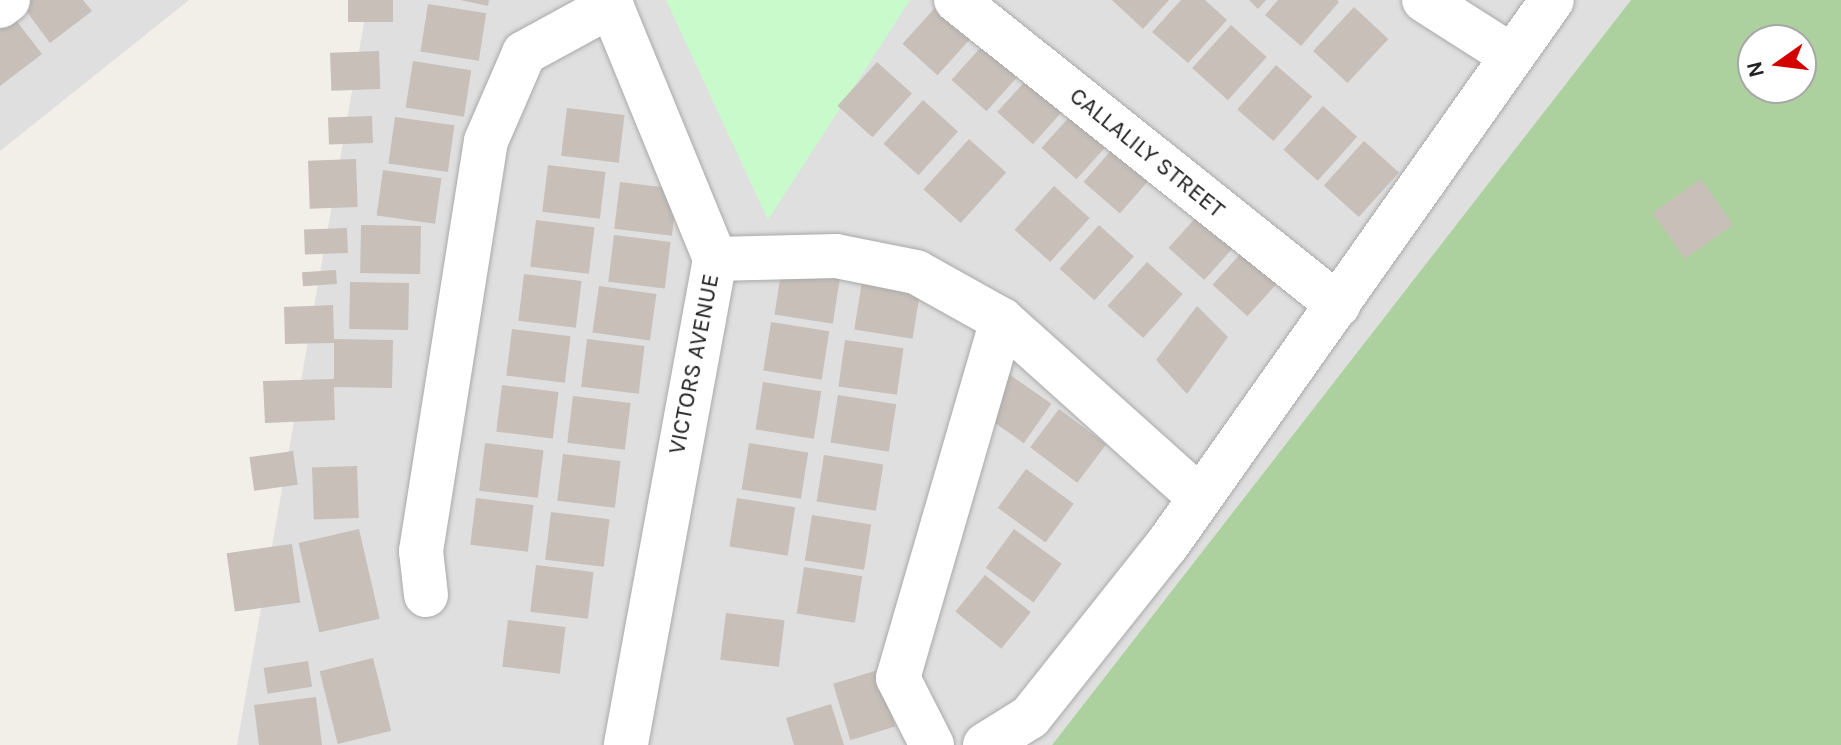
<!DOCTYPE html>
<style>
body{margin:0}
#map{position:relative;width:1841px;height:745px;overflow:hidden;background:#f2efe9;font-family:Karla,sans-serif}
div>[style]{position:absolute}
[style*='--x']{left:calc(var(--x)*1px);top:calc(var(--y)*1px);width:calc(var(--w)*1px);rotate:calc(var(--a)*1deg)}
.residential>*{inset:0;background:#e0dfdf}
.forest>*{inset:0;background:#add19e}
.park>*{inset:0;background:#c8facc}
.building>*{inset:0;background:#c7bfb8;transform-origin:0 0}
.roads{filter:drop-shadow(0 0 2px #a9a9a9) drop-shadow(0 0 2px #a9a9a9)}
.minor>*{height:44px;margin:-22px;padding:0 22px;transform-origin:22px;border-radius:22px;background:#fff}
span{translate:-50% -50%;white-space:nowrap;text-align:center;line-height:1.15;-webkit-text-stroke:8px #fff;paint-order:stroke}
.street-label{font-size:24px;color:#222}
.north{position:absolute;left:1737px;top:24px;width:80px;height:80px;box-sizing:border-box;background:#fff;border:2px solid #a7a7a7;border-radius:50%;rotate:256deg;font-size:22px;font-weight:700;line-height:32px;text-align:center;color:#222}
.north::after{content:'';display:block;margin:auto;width:28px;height:36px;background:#d40000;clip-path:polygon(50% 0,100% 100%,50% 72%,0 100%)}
</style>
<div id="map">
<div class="residential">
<i style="clip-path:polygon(0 0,189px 0,0 151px)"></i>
<i style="clip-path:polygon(368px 0,1631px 0,1052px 745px,237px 745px)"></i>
</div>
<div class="forest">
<i style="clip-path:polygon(evenodd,1631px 0,1841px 0,1841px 745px,1052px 745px,1631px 0,1753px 40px,1801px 40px,1801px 88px,1753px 88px,1753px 40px)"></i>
</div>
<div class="park">
<i style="clip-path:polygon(666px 0,910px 0,768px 220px)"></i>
</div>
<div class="building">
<i style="clip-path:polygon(26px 0,83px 0,92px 11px,50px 43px,21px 4px)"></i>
<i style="left:348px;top:0;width:45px;height:22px"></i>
<i style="clip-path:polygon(460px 0,489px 0,488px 6px)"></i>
<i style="left:942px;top:0;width:47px;height:59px;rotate:42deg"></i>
<i style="clip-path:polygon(1112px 0,1169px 0,1143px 29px)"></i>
<i style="clip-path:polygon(1181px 0,1205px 0,1227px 20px,1188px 63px,1152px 32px)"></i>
<i style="clip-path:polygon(1249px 0,1266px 0,1258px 9px)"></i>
<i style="clip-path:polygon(1278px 0,1337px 0,1339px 2px,1301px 46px,1265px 15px)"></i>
<i style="left:428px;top:4px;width:59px;height:48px;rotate:9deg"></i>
<i style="left:1354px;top:7px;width:47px;height:60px;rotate:43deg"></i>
<i style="clip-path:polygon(12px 15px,42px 54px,0 86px,0 24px)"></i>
<i style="left:1231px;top:25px;width:48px;height:58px;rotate:42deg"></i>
<i style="left:991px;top:36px;width:47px;height:59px;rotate:42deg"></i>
<i style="left:379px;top:51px;width:38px;height:49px;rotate:88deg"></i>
<i style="left:413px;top:61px;width:59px;height:47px;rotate:9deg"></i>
<i style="left:877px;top:62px;width:47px;height:59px;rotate:42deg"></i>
<i style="left:1276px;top:65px;width:48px;height:59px;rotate:41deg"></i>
<i style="left:1036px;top:69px;width:48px;height:58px;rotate:42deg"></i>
<i style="left:923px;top:100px;width:47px;height:59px;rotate:42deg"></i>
<i style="left:1081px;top:104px;width:47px;height:59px;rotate:42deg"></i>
<i style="left:1323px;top:106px;width:46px;height:59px;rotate:42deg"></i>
<i style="left:567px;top:108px;width:58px;height:48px;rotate:7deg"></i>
<i style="left:372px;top:116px;width:27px;height:44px;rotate:88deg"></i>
<i style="left:395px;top:117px;width:60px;height:47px;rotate:8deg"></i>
<i style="left:969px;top:139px;width:50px;height:68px;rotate:42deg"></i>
<i style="left:1121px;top:139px;width:48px;height:57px;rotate:41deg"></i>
<i style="left:1364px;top:141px;width:47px;height:60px;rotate:42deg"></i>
<i style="left:356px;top:159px;width:48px;height:48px;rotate:88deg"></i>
<i style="left:548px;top:165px;width:58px;height:47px;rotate:7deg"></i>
<i style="left:383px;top:170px;width:59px;height:46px;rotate:8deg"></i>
<i style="left:1701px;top:179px;width:56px;height:59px;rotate:55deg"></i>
<i style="left:620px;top:182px;width:58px;height:47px;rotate:7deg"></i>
<i style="left:1054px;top:186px;width:48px;height:59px;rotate:42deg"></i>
<i style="left:1208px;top:204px;width:48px;height:59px;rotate:42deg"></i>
<i style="left:536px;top:220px;width:59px;height:47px;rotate:7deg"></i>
<i style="left:361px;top:225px;width:60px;height:48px;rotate:1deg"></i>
<i style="left:1099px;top:225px;width:47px;height:59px;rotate:42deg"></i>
<i style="left:347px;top:228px;width:25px;height:43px;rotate:88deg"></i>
<i style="left:614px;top:235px;width:57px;height:47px;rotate:7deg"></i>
<i style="left:1252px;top:241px;width:47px;height:59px;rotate:42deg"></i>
<i style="left:1147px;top:262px;width:48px;height:59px;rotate:42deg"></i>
<i style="left:782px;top:267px;width:59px;height:48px;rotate:9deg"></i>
<i style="left:336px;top:270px;width:14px;height:34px;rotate:86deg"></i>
<i style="left:524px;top:274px;width:58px;height:47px;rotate:7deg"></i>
<i style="left:862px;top:281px;width:59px;height:49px;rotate:9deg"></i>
<i style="left:350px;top:282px;width:59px;height:47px;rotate:1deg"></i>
<i style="left:599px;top:286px;width:58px;height:47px;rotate:8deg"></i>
<i style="clip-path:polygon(333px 305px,334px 339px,393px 340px,392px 388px,334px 387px,335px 420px,265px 423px,263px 381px,334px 379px,334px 343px,285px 344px,284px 307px)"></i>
<i style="clip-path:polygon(1197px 306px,1228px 337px,1187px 394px,1156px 360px)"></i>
<i style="left:771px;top:322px;width:59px;height:49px;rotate:9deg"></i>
<i style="left:512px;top:329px;width:59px;height:47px;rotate:7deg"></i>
<i style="left:587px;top:339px;width:58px;height:48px;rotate:7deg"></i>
<i style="left:845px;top:340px;width:59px;height:47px;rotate:8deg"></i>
<i style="left:1003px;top:370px;width:59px;height:48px;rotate:35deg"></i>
<i style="left:763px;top:382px;width:59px;height:48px;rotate:9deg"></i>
<i style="left:502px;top:385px;width:57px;height:47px;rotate:7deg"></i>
<i style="left:838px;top:395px;width:59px;height:48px;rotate:9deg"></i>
<i style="left:573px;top:396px;width:58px;height:47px;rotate:7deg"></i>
<i style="left:1059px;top:409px;width:59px;height:48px;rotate:37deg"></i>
<i style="left:485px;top:443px;width:59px;height:48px;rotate:7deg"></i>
<i style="left:749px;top:443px;width:60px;height:47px;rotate:9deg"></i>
<i style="left:293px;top:451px;width:34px;height:44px;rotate:82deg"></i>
<i style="left:563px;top:454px;width:58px;height:47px;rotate:7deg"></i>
<i style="left:824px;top:455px;width:60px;height:47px;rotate:9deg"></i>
<i style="left:357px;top:466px;width:52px;height:45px;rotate:88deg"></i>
<i style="left:1026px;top:469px;width:59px;height:48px;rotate:36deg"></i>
<i style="left:476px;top:498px;width:58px;height:47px;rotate:7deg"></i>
<i style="left:737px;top:498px;width:59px;height:49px;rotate:9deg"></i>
<i style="left:551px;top:512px;width:59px;height:48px;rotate:7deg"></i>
<i style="left:812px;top:515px;width:60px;height:46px;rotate:9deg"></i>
<i style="left:359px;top:529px;width:92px;height:62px;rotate:77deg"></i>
<i style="left:1014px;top:529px;width:59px;height:48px;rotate:36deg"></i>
<i style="left:292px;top:544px;width:59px;height:66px;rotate:82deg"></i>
<i style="left:536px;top:565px;width:58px;height:47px;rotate:7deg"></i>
<i style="left:804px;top:567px;width:59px;height:47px;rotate:9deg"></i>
<i style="left:985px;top:575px;width:59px;height:47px;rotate:39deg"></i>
<i style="left:726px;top:613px;width:59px;height:47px;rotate:7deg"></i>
<i style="left:508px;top:620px;width:58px;height:47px;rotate:7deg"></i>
<i style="left:373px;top:658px;width:75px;height:55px;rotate:76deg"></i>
<i style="left:308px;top:661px;width:26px;height:45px;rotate:81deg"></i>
<i style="left:878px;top:670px;width:59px;height:47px;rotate:73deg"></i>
<i style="clip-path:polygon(316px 697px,322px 745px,259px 745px,254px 705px)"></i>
<i style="clip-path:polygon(831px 704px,844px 745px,794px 745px,786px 718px)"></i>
</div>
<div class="roads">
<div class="minor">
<i style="--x:609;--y:0;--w:280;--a:67.7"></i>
<i style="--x:715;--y:259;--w:494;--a:100.4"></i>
<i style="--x:956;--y:0;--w:489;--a:38.6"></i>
<i style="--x:1424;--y:0;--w:104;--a:32.5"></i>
<i style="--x:0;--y:6;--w:10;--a:-37"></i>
<i style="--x:715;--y:259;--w:121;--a:-1.4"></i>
<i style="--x:836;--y:256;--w:82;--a:11.3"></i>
<i style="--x:916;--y:272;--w:98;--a:29.2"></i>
<i style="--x:1002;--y:320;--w:263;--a:41.9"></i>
<i style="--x:426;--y:595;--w:44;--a:-96.5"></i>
<i style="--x:421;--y:551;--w:415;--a:-81"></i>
<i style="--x:486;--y:141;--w:96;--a:-66.6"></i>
<i style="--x:524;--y:53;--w:100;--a:-28.6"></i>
<i style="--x:932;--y:745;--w:75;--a:-116.9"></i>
<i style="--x:898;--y:678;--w:373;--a:-73.8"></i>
<i style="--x:985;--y:745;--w:53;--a:-31.9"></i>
<i style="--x:1030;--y:717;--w:220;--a:-51.5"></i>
<i style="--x:1167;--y:545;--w:667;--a:-54.76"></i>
</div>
</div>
<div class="street-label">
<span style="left:1147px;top:153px;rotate:39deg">CALLALILY STREET</span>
<span style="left:694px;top:364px;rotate:-79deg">VICTORS AVENUE</span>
</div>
<div class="north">N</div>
</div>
